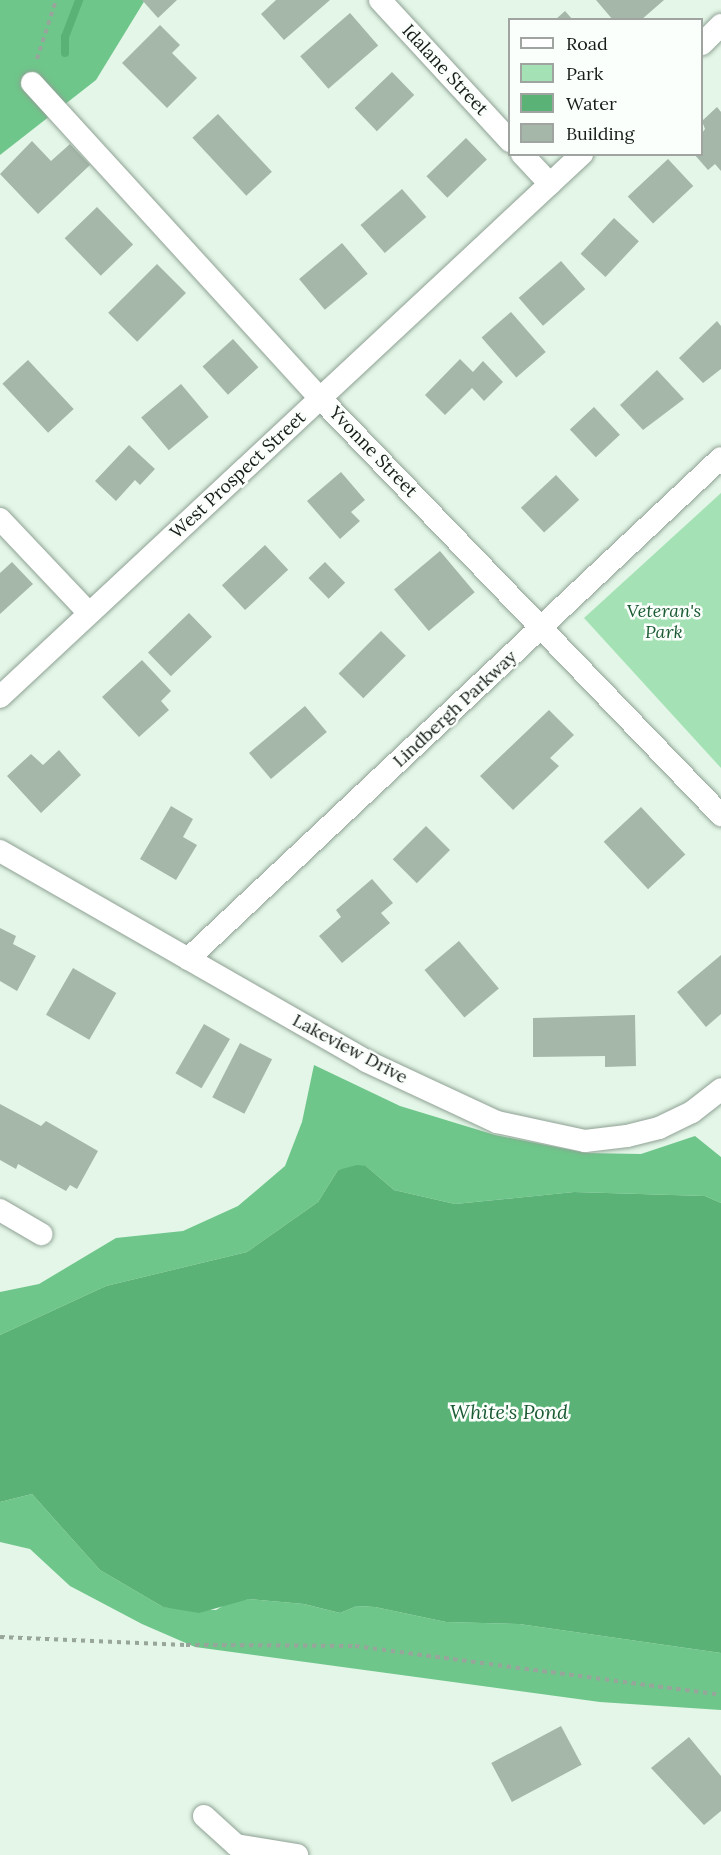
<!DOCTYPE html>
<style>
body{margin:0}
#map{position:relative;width:721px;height:1855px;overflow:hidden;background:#e3f6e7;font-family:Lora,serif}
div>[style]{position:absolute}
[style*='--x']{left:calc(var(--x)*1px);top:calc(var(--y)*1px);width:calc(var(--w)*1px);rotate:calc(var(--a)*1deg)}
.green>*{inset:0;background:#a4e2b5}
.forest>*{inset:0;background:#6ec68a}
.water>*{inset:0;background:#5ab277}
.stream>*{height:8px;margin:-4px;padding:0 4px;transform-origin:4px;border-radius:4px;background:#5ab277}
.building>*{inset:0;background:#a5b7a9;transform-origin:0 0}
.path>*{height:4px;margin-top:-2px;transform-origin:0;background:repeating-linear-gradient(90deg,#97a59a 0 4.5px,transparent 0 9px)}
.roads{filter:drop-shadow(0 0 2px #8fa194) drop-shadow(0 0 2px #8fa194)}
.minor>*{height:22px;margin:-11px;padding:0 11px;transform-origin:11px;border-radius:11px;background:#fff}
span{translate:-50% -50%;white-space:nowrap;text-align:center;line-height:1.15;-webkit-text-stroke:5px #fbfffc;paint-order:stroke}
.street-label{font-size:18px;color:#151b16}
.park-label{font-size:18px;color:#1c5b34;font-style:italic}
.water-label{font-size:20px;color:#1b5b34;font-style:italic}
.legend{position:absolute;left:508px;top:18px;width:195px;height:138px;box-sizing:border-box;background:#fbfffc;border:2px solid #9fa4a0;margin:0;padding:8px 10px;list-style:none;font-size:18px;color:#151b16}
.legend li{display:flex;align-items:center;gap:12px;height:30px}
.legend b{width:30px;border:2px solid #9fa4a0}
</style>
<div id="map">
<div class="green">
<i style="clip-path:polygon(721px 493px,721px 768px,584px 618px)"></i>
</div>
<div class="forest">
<i style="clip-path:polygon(0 0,145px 0,96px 80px,0 155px)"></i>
<i style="clip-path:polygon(314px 1065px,400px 1106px,495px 1135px,586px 1153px,641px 1154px,695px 1136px,721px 1157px,721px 1203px,705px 1196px,574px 1192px,455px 1204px,394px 1190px,366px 1166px,338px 1170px,318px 1202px,247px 1252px,106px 1286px,0 1335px,0 1292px,39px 1284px,116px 1238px,183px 1231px,238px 1206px,285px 1166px,302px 1122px)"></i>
<i style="clip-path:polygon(32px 1494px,100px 1570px,163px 1607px,216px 1610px,231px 1601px,249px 1599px,304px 1604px,340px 1613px,357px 1606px,375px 1607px,446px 1622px,519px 1624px,721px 1653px,721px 1710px,600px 1702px,195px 1647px,142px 1624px,70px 1586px,30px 1549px,0 1542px,0 1502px)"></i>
</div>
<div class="water">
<i style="clip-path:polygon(357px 1165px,366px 1166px,394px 1190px,455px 1204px,574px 1192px,705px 1196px,721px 1203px,721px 1653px,519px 1624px,446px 1622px,375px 1607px,357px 1606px,340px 1613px,304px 1604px,249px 1599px,199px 1613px,163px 1607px,100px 1570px,32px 1494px,0 1502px,0 1335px,106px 1286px,247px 1252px,318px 1202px,338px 1170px)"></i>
</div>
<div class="stream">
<i style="--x:65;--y:53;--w:16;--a:-90"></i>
<i style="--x:65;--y:37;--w:40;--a:-69"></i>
</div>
<div class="building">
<i style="clip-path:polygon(142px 0,177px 0,158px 18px)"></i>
<i style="clip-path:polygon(276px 0,330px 0,284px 40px,261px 14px)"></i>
<i style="clip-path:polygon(596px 0,664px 0,641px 20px,613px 20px)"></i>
<i style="clip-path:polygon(565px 11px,573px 20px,555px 20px)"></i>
<i style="left:350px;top:13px;width:43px;height:66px;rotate:49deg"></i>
<i style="clip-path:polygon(160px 25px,180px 45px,172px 53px,197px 78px,167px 108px,122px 63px)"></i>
<i style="left:392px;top:72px;width:32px;height:52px;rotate:46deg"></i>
<i style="clip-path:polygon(717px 107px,721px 112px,721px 171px,715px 164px,708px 170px,694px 154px,702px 154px,702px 133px,705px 129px,702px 121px)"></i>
<i style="left:218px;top:114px;width:79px;height:35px;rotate:47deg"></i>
<i style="left:466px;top:138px;width:30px;height:55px;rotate:46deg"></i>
<i style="clip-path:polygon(32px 141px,51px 161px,70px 144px,90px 165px,38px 214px,0 174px)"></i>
<i style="left:668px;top:159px;width:37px;height:55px;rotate:47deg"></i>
<i style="left:402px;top:189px;width:37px;height:55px;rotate:49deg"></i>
<i style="left:97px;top:207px;width:52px;height:45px;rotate:46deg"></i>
<i style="left:614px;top:218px;width:34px;height:49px;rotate:43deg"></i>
<i style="left:342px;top:243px;width:40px;height:56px;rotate:50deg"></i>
<i style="left:561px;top:261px;width:37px;height:56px;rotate:49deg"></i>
<i style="left:157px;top:264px;width:41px;height:69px;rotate:45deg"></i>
<i style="left:511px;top:312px;width:53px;height:39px;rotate:49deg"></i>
<i style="clip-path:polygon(717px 321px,721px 326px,721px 369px,703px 383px,679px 358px)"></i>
<i style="left:233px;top:339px;width:38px;height:41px;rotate:48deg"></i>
<i style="clip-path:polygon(460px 359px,473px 372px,483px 361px,503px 382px,484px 401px,472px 388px,445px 415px,425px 395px)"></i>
<i style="left:28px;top:360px;width:67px;height:35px;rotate:47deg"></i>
<i style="clip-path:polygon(657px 370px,684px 399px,643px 430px,620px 405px)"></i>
<i style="left:181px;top:384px;width:43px;height:52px;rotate:50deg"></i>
<i style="left:594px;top:407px;width:38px;height:33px;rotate:47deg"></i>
<i style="clip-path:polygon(129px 445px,155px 469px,140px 485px,135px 480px,116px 501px,95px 481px)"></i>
<i style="clip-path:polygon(341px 472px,365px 500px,351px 512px,360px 521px,340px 539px,307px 501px)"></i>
<i style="left:556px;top:475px;width:34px;height:48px;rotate:47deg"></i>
<i style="left:265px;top:545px;width:34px;height:59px;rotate:47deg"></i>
<i style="left:440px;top:551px;width:54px;height:60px;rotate:50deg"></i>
<i style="clip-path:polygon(12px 562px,33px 584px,0 614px,0 573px)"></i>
<i style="left:325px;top:562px;width:29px;height:23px;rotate:46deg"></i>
<i style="left:189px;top:613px;width:33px;height:57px;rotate:46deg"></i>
<i style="left:381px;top:631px;width:35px;height:60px;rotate:45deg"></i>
<i style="clip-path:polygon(142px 660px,171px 691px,161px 701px,169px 710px,139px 737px,102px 697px)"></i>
<i style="left:305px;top:706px;width:34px;height:73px;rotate:50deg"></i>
<i style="clip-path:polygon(549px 710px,574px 735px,550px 758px,559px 766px,513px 810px,480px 776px)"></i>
<i style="clip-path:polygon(59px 750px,81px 775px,41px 813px,7px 776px,31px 754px,43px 765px)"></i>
<i style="clip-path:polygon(171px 806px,193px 819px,183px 837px,197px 845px,176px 880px,140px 859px)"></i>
<i style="left:641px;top:807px;width:65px;height:51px;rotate:47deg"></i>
<i style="left:426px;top:826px;width:34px;height:47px;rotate:45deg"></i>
<i style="clip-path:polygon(372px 879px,393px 903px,381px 913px,390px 923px,342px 963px,319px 936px,341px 917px,336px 910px)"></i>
<i style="clip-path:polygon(0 928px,16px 936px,13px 944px,36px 956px,17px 991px,0 981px)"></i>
<i style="left:459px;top:941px;width:62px;height:45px;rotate:50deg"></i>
<i style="clip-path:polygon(721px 955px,721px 1014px,706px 1027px,677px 992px)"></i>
<i style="left:73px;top:968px;width:50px;height:54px;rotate:30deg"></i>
<i style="clip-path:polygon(635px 1015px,636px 1066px,605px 1067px,605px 1056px,533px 1057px,533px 1018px)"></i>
<i style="left:204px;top:1024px;width:30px;height:57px;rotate:30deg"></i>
<i style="left:240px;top:1043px;width:36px;height:61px;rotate:27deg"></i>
<i style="clip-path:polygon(0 1104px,41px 1126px,46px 1121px,98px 1151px,77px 1189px,70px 1185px,66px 1191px,18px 1164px,16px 1169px,0 1160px)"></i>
<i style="left:561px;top:1726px;width:44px;height:79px;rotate:62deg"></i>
<i style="clip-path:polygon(689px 1737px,721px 1776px,721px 1811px,704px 1825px,651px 1768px)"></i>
</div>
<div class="path">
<i style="--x:37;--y:59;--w:62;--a:-72.1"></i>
<i style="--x:0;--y:1637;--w:186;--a:2.5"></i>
<i style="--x:186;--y:1645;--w:169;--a:0.3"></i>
<i style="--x:355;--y:1646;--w:369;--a:7.6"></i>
</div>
<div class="roads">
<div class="minor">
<i style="--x:380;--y:0;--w:192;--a:47.3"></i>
<i style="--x:702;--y:44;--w:27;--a:-45"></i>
<i style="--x:32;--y:83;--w:427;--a:47.6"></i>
<i style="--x:320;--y:398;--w:579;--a:46.12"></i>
<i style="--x:522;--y:154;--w:41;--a:47"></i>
<i style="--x:0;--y:519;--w:129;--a:46.6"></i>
<i style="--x:0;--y:697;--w:796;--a:-43.01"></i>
<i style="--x:0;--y:851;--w:422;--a:29.8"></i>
<i style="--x:366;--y:1061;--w:145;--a:25"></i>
<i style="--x:497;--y:1122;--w:90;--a:12.2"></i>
<i style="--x:585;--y:1141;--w:42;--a:-6.8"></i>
<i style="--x:627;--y:1136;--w:33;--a:-14"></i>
<i style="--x:659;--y:1128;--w:37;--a:-26"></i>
<i style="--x:692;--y:1112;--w:37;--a:-38"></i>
<i style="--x:188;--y:959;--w:731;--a:-43.23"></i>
<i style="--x:0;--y:1210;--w:48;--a:30.3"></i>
<i style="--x:204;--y:1816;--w:43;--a:42.2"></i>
<i style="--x:236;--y:1845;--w:62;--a:9.3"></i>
</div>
</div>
<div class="street-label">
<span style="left:445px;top:70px;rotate:47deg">Idalane Street</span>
<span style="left:373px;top:452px;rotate:46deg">Yvonne Street</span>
<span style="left:238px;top:475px;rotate:-43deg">West Prospect Street</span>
<span style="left:455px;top:709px;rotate:-43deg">Lindbergh Parkway</span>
<span style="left:350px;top:1049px;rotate:28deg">Lakeview Drive</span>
</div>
<div class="park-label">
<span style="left:664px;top:622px">Veteran's<br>Park</span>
</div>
<div class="water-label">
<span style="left:509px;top:1411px">White's Pond</span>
</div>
<ul class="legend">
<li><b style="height:8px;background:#fff"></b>Road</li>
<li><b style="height:16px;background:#a4e2b5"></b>Park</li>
<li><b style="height:16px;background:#5ab277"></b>Water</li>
<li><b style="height:16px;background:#a5b7a9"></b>Building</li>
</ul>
</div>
